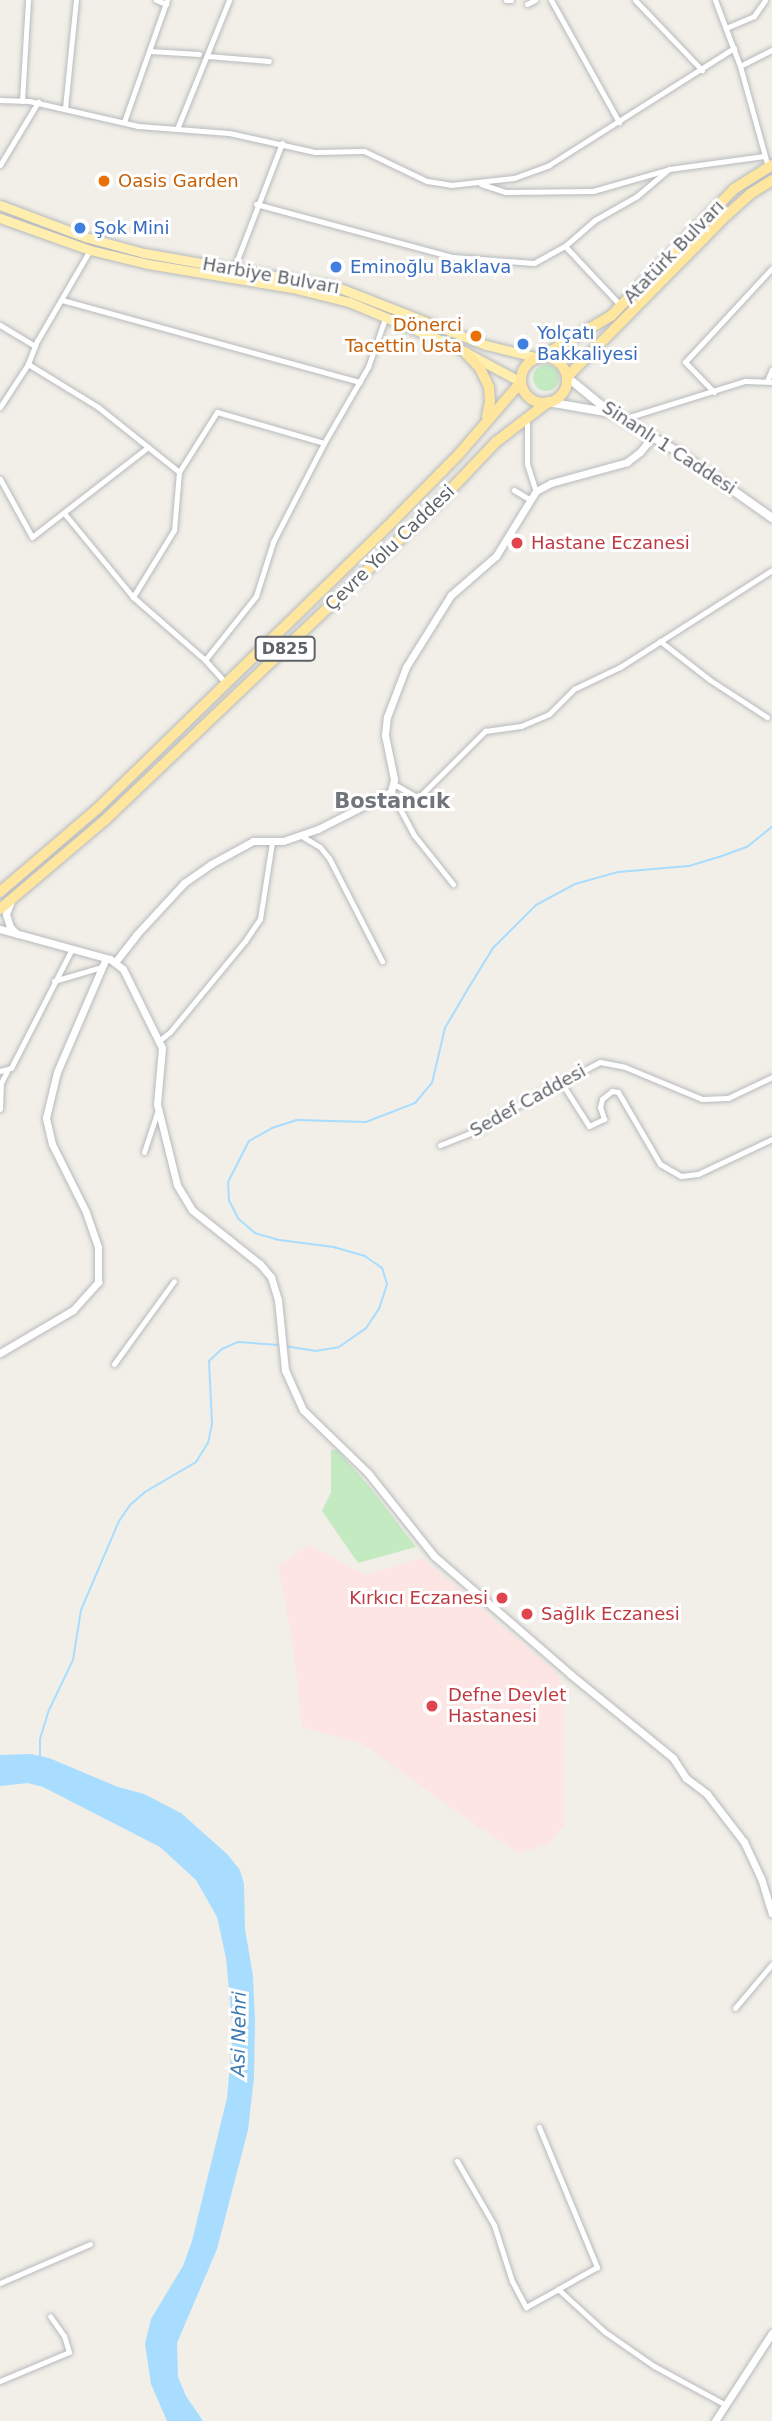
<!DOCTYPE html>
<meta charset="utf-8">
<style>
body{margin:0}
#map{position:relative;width:772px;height:2421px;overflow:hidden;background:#f1efe7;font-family:"DejaVu Sans",sans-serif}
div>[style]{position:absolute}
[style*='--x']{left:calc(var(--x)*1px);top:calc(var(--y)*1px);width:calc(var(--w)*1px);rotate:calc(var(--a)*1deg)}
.medical>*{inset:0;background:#fde5e4}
.green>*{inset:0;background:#c4eac2}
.round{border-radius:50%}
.water>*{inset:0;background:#a9ddff}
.stream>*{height:2px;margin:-1px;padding:0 1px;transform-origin:1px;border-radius:1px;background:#a9ddff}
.roads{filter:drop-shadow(0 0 2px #b7babe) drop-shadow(0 0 2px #b7babe)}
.minor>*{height:5px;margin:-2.5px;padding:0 2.5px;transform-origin:2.5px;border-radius:2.5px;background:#fff}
.tertiary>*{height:7px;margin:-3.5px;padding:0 3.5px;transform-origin:3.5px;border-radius:3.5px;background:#fff}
.secondary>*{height:8px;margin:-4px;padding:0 4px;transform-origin:4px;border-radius:4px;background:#fff}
.primary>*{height:9px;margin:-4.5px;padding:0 4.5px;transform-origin:4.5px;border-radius:4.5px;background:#ffeeae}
.trunk>*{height:10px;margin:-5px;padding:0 5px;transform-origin:5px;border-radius:5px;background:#ffe69f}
.trunk>.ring{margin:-5px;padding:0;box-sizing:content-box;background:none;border:10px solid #ffe69f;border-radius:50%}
.dots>*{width:19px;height:19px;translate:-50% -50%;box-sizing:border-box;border:4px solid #fff;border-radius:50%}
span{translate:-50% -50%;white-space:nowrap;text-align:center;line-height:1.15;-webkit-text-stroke:6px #fff;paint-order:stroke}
.shield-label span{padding:2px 5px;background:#fff;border:2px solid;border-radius:5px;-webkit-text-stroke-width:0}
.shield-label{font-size:16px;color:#5e6368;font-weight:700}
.food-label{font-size:18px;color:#c56008}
.left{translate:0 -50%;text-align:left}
.right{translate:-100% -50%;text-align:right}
.shop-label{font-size:18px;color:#366cbe}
.street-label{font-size:18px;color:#5e6368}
.health-label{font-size:18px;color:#be3a42}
.water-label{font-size:19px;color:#3b79b0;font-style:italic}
.quarter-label{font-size:21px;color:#6f757a;font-weight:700}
</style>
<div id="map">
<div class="medical">
<i style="clip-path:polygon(310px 1545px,366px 1575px,422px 1558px,558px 1674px,564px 1690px,564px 1825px,549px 1844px,519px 1853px,484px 1831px,363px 1744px,302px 1727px,293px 1645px,278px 1565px)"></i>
</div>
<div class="green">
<i class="round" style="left:533px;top:365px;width:26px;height:26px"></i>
<i style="clip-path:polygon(331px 1450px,337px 1450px,369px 1486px,416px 1547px,358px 1563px,322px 1511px,331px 1492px)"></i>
</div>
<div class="water">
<i style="clip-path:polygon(31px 1754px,49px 1758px,118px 1787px,144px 1794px,181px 1813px,227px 1854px,240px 1870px,244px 1884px,245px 1929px,253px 1976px,255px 2021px,254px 2077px,248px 2130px,217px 2249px,177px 2343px,178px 2377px,186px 2396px,203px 2421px,167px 2421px,151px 2384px,145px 2344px,151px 2319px,183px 2266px,192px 2241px,227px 2098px,233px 2033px,226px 1958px,217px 1917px,196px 1880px,160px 1847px,43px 1787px,28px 1783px,0 1786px,0 1755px)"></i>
</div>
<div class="stream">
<i style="--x:284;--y:1346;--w:31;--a:9"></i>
<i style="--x:315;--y:1351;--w:24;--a:-9"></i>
<i style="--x:339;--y:1347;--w:33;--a:-35"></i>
<i style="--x:366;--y:1328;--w:23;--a:-56"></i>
<i style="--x:379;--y:1309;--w:26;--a:-72"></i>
<i style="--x:387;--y:1284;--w:17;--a:-107"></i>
<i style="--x:382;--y:1268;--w:21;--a:-145"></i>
<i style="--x:365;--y:1256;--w:32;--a:-164"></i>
<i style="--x:334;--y:1247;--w:55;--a:-172.7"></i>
<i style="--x:279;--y:1240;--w:25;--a:-164"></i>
<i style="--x:255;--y:1233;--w:23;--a:-139"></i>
<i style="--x:238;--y:1218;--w:20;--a:-117"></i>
<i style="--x:229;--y:1200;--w:18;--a:-93"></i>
<i style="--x:228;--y:1182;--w:46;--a:-62.9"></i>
<i style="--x:249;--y:1141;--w:26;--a:-29"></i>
<i style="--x:272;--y:1128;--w:26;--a:-18"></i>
<i style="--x:297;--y:1120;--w:69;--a:1.7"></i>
<i style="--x:366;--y:1122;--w:53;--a:-21.2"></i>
<i style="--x:415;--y:1103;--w:26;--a:-50"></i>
<i style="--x:432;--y:1083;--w:57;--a:-76.7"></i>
<i style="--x:445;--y:1028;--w:42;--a:-59.7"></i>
<i style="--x:466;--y:992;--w:52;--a:-58.5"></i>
<i style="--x:493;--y:948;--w:61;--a:-45"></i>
<i style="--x:536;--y:905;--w:44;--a:-28.3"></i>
<i style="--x:575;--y:884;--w:45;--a:-15.6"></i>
<i style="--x:618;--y:872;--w:71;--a:-4.8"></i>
<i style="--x:689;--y:866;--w:31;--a:-17"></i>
<i style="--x:719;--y:857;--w:30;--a:-20"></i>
<i style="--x:747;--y:847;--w:32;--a:-39"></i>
<i style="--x:40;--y:1759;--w:20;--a:-90"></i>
<i style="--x:40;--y:1739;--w:30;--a:-73"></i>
<i style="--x:49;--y:1710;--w:55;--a:-64.4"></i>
<i style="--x:73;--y:1660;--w:51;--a:-80.9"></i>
<i style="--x:81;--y:1610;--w:97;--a:-66.9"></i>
<i style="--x:119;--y:1521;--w:19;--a:-55"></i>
<i style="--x:130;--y:1505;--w:20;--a:-41"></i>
<i style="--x:145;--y:1492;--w:59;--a:-30.5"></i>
<i style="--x:196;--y:1462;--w:22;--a:-58"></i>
<i style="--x:208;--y:1443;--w:19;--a:-78"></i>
<i style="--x:212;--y:1424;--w:63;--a:-92.7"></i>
<i style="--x:209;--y:1361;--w:18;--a:-43"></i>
<i style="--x:222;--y:1349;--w:17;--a:-24"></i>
<i style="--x:238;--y:1342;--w:41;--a:4.2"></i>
</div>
<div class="roads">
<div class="minor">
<i style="--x:156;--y:0;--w:11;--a:22"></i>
<i style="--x:506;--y:0;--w:5;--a:0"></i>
<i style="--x:551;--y:0;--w:140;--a:60.9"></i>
<i style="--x:635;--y:0;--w:97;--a:46.3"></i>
<i style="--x:715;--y:0;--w:71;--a:69.3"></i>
<i style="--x:740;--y:66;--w:105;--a:74.5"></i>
<i style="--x:527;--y:4;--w:9;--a:-27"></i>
<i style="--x:726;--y:28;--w:30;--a:-23"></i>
<i style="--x:754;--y:16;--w:19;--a:-55"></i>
<i style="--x:150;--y:51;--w:49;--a:3.5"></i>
<i style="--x:207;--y:56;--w:62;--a:4.6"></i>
<i style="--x:740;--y:66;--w:36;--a:-27"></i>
<i style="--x:0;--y:100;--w:29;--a:2"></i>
<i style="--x:29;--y:101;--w:112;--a:12.9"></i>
<i style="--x:138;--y:126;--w:91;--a:4.4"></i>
<i style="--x:229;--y:133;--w:88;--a:12.5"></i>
<i style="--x:315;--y:152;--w:49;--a:-1.2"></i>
<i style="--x:364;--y:151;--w:70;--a:25.5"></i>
<i style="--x:427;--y:181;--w:24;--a:9"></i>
<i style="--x:451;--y:185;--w:63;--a:-6.3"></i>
<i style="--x:514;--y:178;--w:37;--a:-20"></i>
<i style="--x:549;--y:165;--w:219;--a:-32.3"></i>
<i style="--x:22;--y:101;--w:101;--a:-86.6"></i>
<i style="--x:65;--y:108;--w:109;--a:-84.2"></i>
<i style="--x:124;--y:122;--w:129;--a:-70.6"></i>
<i style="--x:177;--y:129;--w:139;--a:-68"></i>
<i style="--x:0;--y:165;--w:74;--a:-58.9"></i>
<i style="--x:481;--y:184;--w:26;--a:18"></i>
<i style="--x:506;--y:192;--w:87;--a:-0.7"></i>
<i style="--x:593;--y:191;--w:76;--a:-16"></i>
<i style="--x:256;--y:204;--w:204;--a:15.1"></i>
<i style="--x:453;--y:257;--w:81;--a:4.2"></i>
<i style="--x:534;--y:263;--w:35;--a:-29"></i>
<i style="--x:565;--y:246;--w:40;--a:-41"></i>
<i style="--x:595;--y:220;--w:48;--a:-29.7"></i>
<i style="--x:637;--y:196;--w:42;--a:-40.2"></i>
<i style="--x:669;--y:169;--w:96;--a:-7.8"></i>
<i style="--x:565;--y:246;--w:83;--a:46.9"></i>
<i style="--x:234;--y:268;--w:134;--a:-69"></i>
<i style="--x:62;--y:300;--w:309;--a:15.4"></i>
<i style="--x:0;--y:325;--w:41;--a:31"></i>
<i style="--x:28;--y:364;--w:82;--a:31.6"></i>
<i style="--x:98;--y:407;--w:104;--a:38.7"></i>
<i style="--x:179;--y:472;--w:71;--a:-57.7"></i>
<i style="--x:217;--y:412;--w:111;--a:16.2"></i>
<i style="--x:324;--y:443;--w:88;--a:-59.9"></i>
<i style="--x:368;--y:367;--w:54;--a:-70.6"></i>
<i style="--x:767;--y:381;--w:13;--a:-67"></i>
<i style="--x:714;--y:392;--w:42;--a:-134"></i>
<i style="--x:685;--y:362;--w:128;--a:-47.2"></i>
<i style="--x:0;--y:407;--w:51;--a:-56.9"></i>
<i style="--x:28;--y:364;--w:25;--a:-69"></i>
<i style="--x:37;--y:341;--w:105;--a:-59.8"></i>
<i style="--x:527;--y:419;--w:45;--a:90"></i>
<i style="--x:527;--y:464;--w:28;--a:72"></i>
<i style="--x:623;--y:419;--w:128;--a:-17.3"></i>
<i style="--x:745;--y:381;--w:27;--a:2"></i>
<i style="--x:179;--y:472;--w:58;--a:94.9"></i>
<i style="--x:174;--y:530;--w:79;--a:121.5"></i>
<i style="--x:133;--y:597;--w:96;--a:41.2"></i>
<i style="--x:205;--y:660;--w:30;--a:48"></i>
<i style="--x:0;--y:479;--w:66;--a:61.1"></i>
<i style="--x:32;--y:537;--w:147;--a:-37.8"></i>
<i style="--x:514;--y:490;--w:17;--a:31"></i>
<i style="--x:64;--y:513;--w:109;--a:50.6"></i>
<i style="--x:660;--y:641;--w:63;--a:38"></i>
<i style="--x:710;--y:680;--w:68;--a:33"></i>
<i style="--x:205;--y:660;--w:82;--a:-51.4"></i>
<i style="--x:256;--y:596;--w:57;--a:-72.5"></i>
<i style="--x:273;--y:542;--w:111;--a:-62.7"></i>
<i style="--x:394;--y:784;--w:24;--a:30"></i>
<i style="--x:415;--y:796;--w:6;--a:-9"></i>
<i style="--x:421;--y:795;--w:91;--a:-45"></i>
<i style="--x:485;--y:731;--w:36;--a:-8"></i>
<i style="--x:521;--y:726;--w:30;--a:-23"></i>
<i style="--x:549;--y:714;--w:35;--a:-45"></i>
<i style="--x:574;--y:689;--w:51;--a:-25.6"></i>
<i style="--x:620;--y:667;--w:180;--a:-32.5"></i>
<i style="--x:391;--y:792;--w:49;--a:61.9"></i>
<i style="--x:414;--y:835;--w:63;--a:51.5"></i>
<i style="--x:300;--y:835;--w:23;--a:31"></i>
<i style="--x:320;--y:847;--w:14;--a:51"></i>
<i style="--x:329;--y:858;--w:116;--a:62.8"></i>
<i style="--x:54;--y:981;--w:50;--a:-16.3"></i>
<i style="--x:160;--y:1040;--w:13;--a:-39"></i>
<i style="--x:170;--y:1032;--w:118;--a:-50.5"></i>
<i style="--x:245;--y:941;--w:27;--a:-56"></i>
<i style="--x:260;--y:919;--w:78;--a:-81.1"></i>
<i style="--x:0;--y:1071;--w:11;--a:-15"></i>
<i style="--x:11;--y:1068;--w:134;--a:-62.9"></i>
<i style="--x:561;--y:1082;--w:52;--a:57.5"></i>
<i style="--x:589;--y:1126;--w:17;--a:-25"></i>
<i style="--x:604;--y:1119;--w:13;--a:-108"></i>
<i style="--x:600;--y:1107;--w:8;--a:-76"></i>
<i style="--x:602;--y:1099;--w:13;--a:-39"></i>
<i style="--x:612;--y:1091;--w:6;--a:9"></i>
<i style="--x:618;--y:1092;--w:83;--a:59.7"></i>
<i style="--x:660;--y:1164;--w:24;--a:30"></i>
<i style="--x:681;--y:1176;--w:17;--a:-7"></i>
<i style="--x:698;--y:1174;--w:82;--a:-25.3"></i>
<i style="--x:0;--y:1109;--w:26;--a:-88"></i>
<i style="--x:1;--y:1083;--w:13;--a:-63"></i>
<i style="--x:440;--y:1145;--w:46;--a:-21.6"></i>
<i style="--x:483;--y:1128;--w:17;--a:-40"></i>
<i style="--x:496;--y:1117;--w:118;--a:-27.9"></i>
<i style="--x:600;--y:1062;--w:25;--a:11"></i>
<i style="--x:625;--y:1067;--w:83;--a:22.6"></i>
<i style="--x:702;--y:1099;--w:26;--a:-2"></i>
<i style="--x:728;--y:1098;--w:49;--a:-25.5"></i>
<i style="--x:144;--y:1152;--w:44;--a:-71.6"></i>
<i style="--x:114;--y:1364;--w:102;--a:-54.1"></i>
<i style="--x:735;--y:2008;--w:57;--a:-49.9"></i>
<i style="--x:539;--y:2127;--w:152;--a:67.5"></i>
<i style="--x:597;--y:2267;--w:45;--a:150.6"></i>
<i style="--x:457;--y:2161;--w:74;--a:60"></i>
<i style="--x:494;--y:2225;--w:59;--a:72.2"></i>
<i style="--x:512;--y:2281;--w:30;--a:62"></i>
<i style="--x:526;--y:2307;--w:37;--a:-29"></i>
<i style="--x:558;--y:2289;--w:64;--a:42.5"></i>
<i style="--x:605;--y:2332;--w:60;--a:34.8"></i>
<i style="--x:654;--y:2366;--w:80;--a:28.5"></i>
<i style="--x:0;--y:2283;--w:98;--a:-23.4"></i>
<i style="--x:0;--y:2381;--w:75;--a:-22.8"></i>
<i style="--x:69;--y:2352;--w:17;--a:-107"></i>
<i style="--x:64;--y:2336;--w:24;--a:-125"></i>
</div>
<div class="tertiary">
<i style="--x:11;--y:901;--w:14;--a:111"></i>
<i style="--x:6;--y:914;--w:14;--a:73"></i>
<i style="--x:10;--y:927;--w:10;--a:45"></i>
<i style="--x:0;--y:929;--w:114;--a:15.3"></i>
<i style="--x:110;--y:959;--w:16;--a:38"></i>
<i style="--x:123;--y:969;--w:88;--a:63.7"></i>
<i style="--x:162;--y:1048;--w:56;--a:95.1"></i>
<i style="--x:157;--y:1104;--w:83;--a:76.1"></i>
<i style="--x:177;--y:1185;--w:29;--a:59"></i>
<i style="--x:192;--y:1210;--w:87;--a:38.5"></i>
<i style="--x:260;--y:1264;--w:17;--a:50"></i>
<i style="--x:271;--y:1277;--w:24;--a:73"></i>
<i style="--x:278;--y:1300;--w:70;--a:84.3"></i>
<i style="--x:285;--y:1370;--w:44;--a:65.8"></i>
<i style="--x:303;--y:1410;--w:91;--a:44.1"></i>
<i style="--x:368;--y:1473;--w:106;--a:51.5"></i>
<i style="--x:434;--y:1556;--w:180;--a:40.9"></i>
<i style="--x:570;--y:1674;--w:133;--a:39.2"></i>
<i style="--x:673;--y:1758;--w:24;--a:57"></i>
<i style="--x:686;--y:1778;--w:26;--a:37"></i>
<i style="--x:707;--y:1794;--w:61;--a:52.4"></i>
<i style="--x:744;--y:1842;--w:40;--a:65"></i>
<i style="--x:761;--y:1878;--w:37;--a:73"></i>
<i style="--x:116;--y:961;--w:33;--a:-52"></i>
<i style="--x:136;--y:935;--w:71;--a:-47.3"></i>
<i style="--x:184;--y:883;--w:33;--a:-35"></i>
<i style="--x:211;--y:864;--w:48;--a:-28.7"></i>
<i style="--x:253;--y:841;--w:30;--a:0"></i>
<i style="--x:283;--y:841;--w:37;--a:-19"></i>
<i style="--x:318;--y:829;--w:82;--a:-26.9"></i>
<i style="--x:391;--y:792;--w:13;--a:-77"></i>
<i style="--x:394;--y:779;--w:45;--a:-101.6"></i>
<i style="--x:385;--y:735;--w:18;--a:-84"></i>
<i style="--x:387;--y:717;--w:53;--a:-69.2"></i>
<i style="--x:406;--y:667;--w:85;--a:-58"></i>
<i style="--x:451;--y:595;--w:60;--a:-40.9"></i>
<i style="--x:496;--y:556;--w:76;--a:-58.4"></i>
<i style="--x:536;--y:491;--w:17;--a:-28"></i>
<i style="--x:551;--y:483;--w:79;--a:-15.4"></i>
<i style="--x:627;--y:462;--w:16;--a:-38"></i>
<i style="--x:640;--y:452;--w:21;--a:-51"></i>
<i style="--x:0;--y:1353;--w:85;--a:-30.5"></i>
<i style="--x:73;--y:1310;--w:38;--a:-48"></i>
<i style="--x:98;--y:1282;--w:35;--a:-90"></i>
<i style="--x:98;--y:1247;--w:37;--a:-109"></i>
<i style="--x:86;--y:1212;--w:76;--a:-116.6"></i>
<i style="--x:52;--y:1144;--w:27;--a:-103"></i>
<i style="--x:46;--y:1118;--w:47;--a:-76.6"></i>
<i style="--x:57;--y:1072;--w:124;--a:-66.7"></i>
<i style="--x:715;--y:2421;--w:105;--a:-57.1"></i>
</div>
<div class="secondary">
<i style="--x:567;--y:377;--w:57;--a:39.3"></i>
<i style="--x:611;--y:413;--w:80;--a:30.1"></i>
<i style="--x:680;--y:453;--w:113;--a:35.2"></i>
<i style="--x:548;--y:402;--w:64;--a:9.9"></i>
</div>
<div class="primary">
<i style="--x:0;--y:205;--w:91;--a:20.6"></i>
<i style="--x:85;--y:237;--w:61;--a:15.2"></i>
<i style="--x:144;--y:253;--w:196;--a:10"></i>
<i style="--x:337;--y:287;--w:160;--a:21.3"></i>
<i style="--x:486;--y:345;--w:55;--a:13.8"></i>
<i style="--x:0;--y:218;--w:96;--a:19.6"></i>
<i style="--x:90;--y:250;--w:60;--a:13.6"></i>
<i style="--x:148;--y:264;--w:146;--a:9.5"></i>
<i style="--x:292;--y:288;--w:59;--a:13.8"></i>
<i style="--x:349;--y:302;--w:114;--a:22.7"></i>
<i style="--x:454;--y:346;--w:76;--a:28.2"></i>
</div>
<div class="trunk">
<i style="--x:465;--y:352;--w:22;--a:47"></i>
<i style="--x:480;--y:368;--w:21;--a:65"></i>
<i style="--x:489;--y:387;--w:14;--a:86"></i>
<i style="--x:490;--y:401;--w:16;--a:101"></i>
<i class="ring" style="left:521px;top:357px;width:36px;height:36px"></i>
<i style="--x:539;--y:358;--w:83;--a:-30.3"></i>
<i style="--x:611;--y:316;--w:177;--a:-45.9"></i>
<i style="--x:734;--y:189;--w:45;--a:-32.3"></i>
<i style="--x:567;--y:377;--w:229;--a:-45.4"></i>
<i style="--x:728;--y:214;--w:30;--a:-42"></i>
<i style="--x:750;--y:194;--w:26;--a:-32"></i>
<i style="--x:0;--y:892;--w:128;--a:-40.6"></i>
<i style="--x:97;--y:809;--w:414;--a:-44.2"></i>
<i style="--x:394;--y:520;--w:93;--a:-45.4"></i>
<i style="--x:459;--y:454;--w:95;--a:-49.3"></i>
<i style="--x:0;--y:909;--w:138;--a:-40.3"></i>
<i style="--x:105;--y:820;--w:461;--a:-43.6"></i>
<i style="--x:439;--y:502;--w:83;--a:-46.5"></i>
<i style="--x:496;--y:442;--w:66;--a:-37.6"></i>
</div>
</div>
<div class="dots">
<i style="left:104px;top:181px;background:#e8710a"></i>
<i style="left:80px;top:228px;background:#3f7fe0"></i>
<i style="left:336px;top:267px;background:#3f7fe0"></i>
<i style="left:476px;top:336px;background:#e8710a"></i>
<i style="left:523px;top:344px;background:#3f7fe0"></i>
<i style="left:517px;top:543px;background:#e0444e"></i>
<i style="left:502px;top:1598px;background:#e0444e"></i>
<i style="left:527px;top:1614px;background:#e0444e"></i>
<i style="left:432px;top:1706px;background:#e0444e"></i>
</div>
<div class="shield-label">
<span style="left:285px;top:649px">D825</span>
</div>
<div class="food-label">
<span class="left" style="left:118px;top:181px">Oasis Garden</span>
<span class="right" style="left:462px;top:336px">Dönerci<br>Tacettin Usta</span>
</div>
<div class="shop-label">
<span class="left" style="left:94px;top:228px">Şok Mini</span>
<span class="left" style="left:350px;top:267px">Eminoğlu Baklava</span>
<span class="left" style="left:537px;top:344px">Yolçatı<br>Bakkaliyesi</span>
</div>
<div class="street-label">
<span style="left:674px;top:252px;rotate:-46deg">Atatürk Bulvarı</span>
<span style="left:271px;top:276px;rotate:10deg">Harbiye Bulvarı</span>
<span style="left:669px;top:448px;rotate:33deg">Sinanlı 1 Caddesi</span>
<span style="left:390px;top:548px;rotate:-44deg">Çevre Yolu Caddesi</span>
<span style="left:528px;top:1101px;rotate:-29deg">Sedef Caddesi</span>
</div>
<div class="health-label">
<span class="left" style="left:531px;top:543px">Hastane Eczanesi</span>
<span class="right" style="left:488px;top:1598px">Kırkıcı Eczanesi</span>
<span class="left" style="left:541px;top:1614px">Sağlık Eczanesi</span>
<span class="left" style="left:448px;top:1706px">Defne Devlet<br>Hastanesi</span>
</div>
<div class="water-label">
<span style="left:239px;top:2034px;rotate:-89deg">Asi Nehri</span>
</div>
<div class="quarter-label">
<span style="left:392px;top:801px">Bostancık</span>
</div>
</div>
